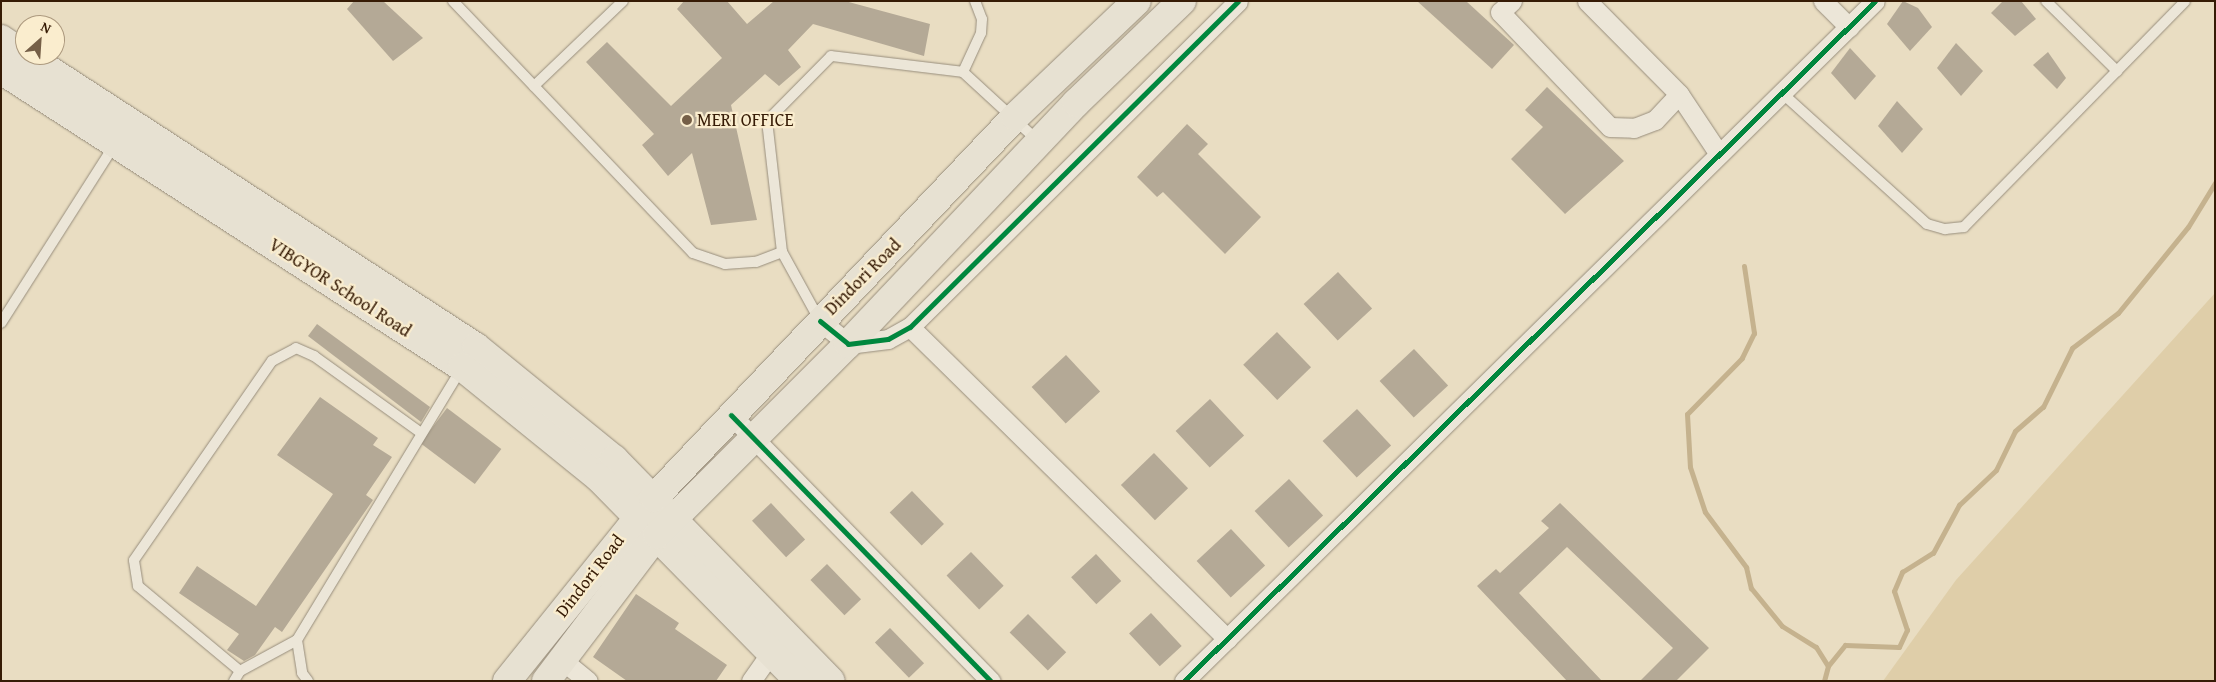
<!DOCTYPE html>
<style>
body{margin:0}
#map{position:relative;width:2216px;height:682px;overflow:hidden;background:#e9ddc2;font-family:"Gentium Book Plus",serif}
div>[style]{position:absolute}
[style*='--x']{left:calc(var(--x)*1px);top:calc(var(--y)*1px);width:calc(var(--w)*1px);rotate:calc(var(--a)*1deg)}
.green>*{inset:0;background:#dfcea9}
.stream>*{height:5px;margin:-2.5px;padding:0 2.5px;transform-origin:2.5px;border-radius:2.5px;background:#c5b28e}
.building>*{inset:0;background:#b4a996;transform-origin:0 0}
.roads{filter:drop-shadow(0 0 1px #978d7c) drop-shadow(0 0 1px #978d7c)}
.service>*{height:10px;margin:-5px;padding:0 5px;transform-origin:5px;border-radius:5px;background:#ece6d8}
.minor>*{height:19px;margin:-9.5px;padding:0 9.5px;transform-origin:9.5px;border-radius:9.5px;background:#ece6d8}
.primary>*{height:28px;margin:-14px;padding:0 14px;transform-origin:14px;border-radius:14px;background:#e7e1d2}
.cycleway>*{height:5px;margin:-2.5px;padding:0 2.5px;transform-origin:2.5px;border-radius:2.5px;background:#00873e}
.dots>*{width:14px;height:14px;translate:-50% -50%;box-sizing:border-box;border:2px solid #faedce;border-radius:50%}
span{translate:-50% -50%;white-space:nowrap;text-align:center;line-height:1.15;-webkit-text-stroke:4.5px #faedce;paint-order:stroke}
.poi-label{font-size:18px;color:#361b05}
.left{translate:0 -50%;text-align:left}
.street-label{font-size:18px;color:#361b05}
.frame{position:absolute;inset:0;border:2px solid #361b05;pointer-events:none}
.north{position:absolute;left:15px;top:15px;width:50px;height:50px;box-sizing:border-box;background:#faedce;border:1px solid #ac997e;border-radius:50%;rotate:26deg;font-size:14px;font-weight:700;line-height:20px;text-align:center;color:#361b05}
.north::after{content:'';display:block;margin:auto;width:18px;height:22px;background:#755f47;clip-path:polygon(50% 0,100% 100%,50% 72%,0 100%)}
</style>
<div id="map">
<div class="green">
<i style="clip-path:polygon(2215px 293px,2215px 681px,1883px 681px,1956px 580px)"></i>
</div>
<div class="stream">
<i style="--x:1744;--y:266;--w:68;--a:81.5"></i>
<i style="--x:1754;--y:333;--w:28;--a:116"></i>
<i style="--x:1742;--y:358;--w:78;--a:134.5"></i>
<i style="--x:1687;--y:414;--w:53;--a:86.8"></i>
<i style="--x:1690;--y:467;--w:47;--a:71.6"></i>
<i style="--x:1705;--y:512;--w:69;--a:53.3"></i>
<i style="--x:1746;--y:567;--w:22;--a:77"></i>
<i style="--x:1751;--y:588;--w:49;--a:50.8"></i>
<i style="--x:1782;--y:626;--w:40;--a:32"></i>
<i style="--x:1816;--y:647;--w:22;--a:58"></i>
<i style="--x:1828;--y:666;--w:16;--a:105"></i>
<i style="--x:1828;--y:666;--w:27;--a:-51"></i>
<i style="--x:1845;--y:645;--w:54;--a:2.1"></i>
<i style="--x:1899;--y:647;--w:19;--a:-65"></i>
<i style="--x:1907;--y:630;--w:41;--a:-108.4"></i>
<i style="--x:1894;--y:591;--w:21;--a:-67"></i>
<i style="--x:1902;--y:572;--w:36;--a:-32"></i>
<i style="--x:1933;--y:553;--w:55;--a:-61.6"></i>
<i style="--x:1959;--y:505;--w:51;--a:-43.4"></i>
<i style="--x:1996;--y:470;--w:43;--a:-64"></i>
<i style="--x:2015;--y:431;--w:37;--a:-41"></i>
<i style="--x:2043;--y:407;--w:66;--a:-63.8"></i>
<i style="--x:2072;--y:348;--w:58;--a:-37.3"></i>
<i style="--x:2118;--y:313;--w:111;--a:-50.9"></i>
<i style="--x:2188;--y:227;--w:52;--a:-58.5"></i>
</div>
<div class="building">
<i style="clip-path:polygon(354px 1px,383px 1px,423px 38px,393px 61px,347px 9px)"></i>
<i style="clip-path:polygon(684px 1px,727px 1px,747px 24px,774px 1px,845px 1px,930px 24px,924px 56px,813px 24px,788px 50px,801px 67px,779px 86px,765px 74px,731px 105px,757px 220px,711px 225px,692px 153px,668px 176px,642px 145px,654px 134px,586px 62px,607px 42px,671px 106px,722px 58px,677px 9px)"></i>
<i style="clip-path:polygon(1417px 1px,1466px 1px,1514px 45px,1492px 69px)"></i>
<i style="clip-path:polygon(1903px 1px,1918px 8px,1932px 27px,1910px 51px,1887px 24px)"></i>
<i style="clip-path:polygon(2003px 1px,2021px 1px,2036px 19px,2015px 36px,1991px 13px)"></i>
<i style="clip-path:polygon(1956px 43px,1983px 71px,1961px 96px,1937px 68px)"></i>
<i style="clip-path:polygon(1850px 48px,1876px 76px,1855px 100px,1831px 73px)"></i>
<i style="clip-path:polygon(2048px 52px,2066px 78px,2057px 89px,2033px 65px)"></i>
<i style="clip-path:polygon(1547px 87px,1624px 161px,1565px 214px,1511px 159px,1543px 127px,1525px 110px)"></i>
<i style="clip-path:polygon(1897px 101px,1923px 129px,1902px 153px,1878px 126px)"></i>
<i style="clip-path:polygon(1187px 124px,1208px 144px,1198px 154px,1261px 217px,1225px 254px,1163px 192px,1157px 197px,1137px 177px)"></i>
<i style="left:1338px;top:272px;width:50px;height:47px;rotate:47deg"></i>
<i style="clip-path:polygon(317px 324px,430px 407px,421px 422px,308px 336px)"></i>
<i style="left:1277px;top:332px;width:49px;height:47px;rotate:46deg"></i>
<i style="left:1414px;top:349px;width:50px;height:47px;rotate:47deg"></i>
<i style="left:1066px;top:355px;width:50px;height:47px;rotate:47deg"></i>
<i style="clip-path:polygon(320px 397px,378px 438px,373px 445px,392px 457px,366px 495px,373px 500px,282px 632px,275px 627px,255px 655px,244px 661px,227px 650px,239px 634px,179px 593px,197px 566px,256px 606px,333px 494px,277px 455px)"></i>
<i style="left:1210px;top:399px;width:50px;height:47px;rotate:47deg"></i>
<i style="left:447px;top:408px;width:68px;height:44px;rotate:37deg"></i>
<i style="left:1357px;top:409px;width:50px;height:47px;rotate:47deg"></i>
<i style="left:1154px;top:453px;width:49px;height:46px;rotate:46deg"></i>
<i style="left:1289px;top:479px;width:50px;height:47px;rotate:47deg"></i>
<i style="left:912px;top:491px;width:46px;height:31px;rotate:46deg"></i>
<i style="left:771px;top:503px;width:50px;height:26px;rotate:47deg"></i>
<i style="clip-path:polygon(1560px 503px,1709px 648px,1676px 681px,1640px 681px,1673px 648px,1567px 547px,1519px 593px,1602px 681px,1567px 681px,1477px 586px,1496px 569px,1500px 573px,1549px 528px,1541px 521px)"></i>
<i style="left:1231px;top:529px;width:50px;height:47px;rotate:47deg"></i>
<i style="left:971px;top:552px;width:47px;height:34px;rotate:46deg"></i>
<i style="left:1096px;top:554px;width:37px;height:34px;rotate:47deg"></i>
<i style="left:827px;top:564px;width:49px;height:23px;rotate:46deg"></i>
<i style="clip-path:polygon(636px 594px,679px 623px,675px 629px,727px 665px,716px 681px,627px 681px,593px 657px)"></i>
<i style="left:1151px;top:613px;width:45px;height:30px;rotate:47deg"></i>
<i style="left:1028px;top:614px;width:54px;height:26px;rotate:45deg"></i>
<i style="left:890px;top:628px;width:49px;height:21px;rotate:46deg"></i>
</div>
<div class="roads">
<div class="service">
<i style="--x:453;--y:1;--w:348;--a:46.4"></i>
<i style="--x:693;--y:253;--w:34;--a:19"></i>
<i style="--x:725;--y:264;--w:31;--a:-4"></i>
<i style="--x:756;--y:262;--w:28;--a:-21"></i>
<i style="--x:975;--y:1;--w:19;--a:69"></i>
<i style="--x:982;--y:19;--w:14;--a:94"></i>
<i style="--x:981;--y:33;--w:43;--a:114.8"></i>
<i style="--x:963;--y:72;--w:102;--a:42.6"></i>
<i style="--x:2046;--y:1;--w:100;--a:44.6"></i>
<i style="--x:534;--y:86;--w:123;--a:-43.7"></i>
<i style="--x:1782;--y:93;--w:195;--a:42.1"></i>
<i style="--x:1927;--y:224;--w:19;--a:16"></i>
<i style="--x:1945;--y:229;--w:19;--a:-6"></i>
<i style="--x:1964;--y:227;--w:316;--a:-45.6"></i>
<i style="--x:820;--y:321;--w:79;--a:-118.8"></i>
<i style="--x:782;--y:252;--w:132;--a:-96.5"></i>
<i style="--x:767;--y:121;--w:91;--a:-45.4"></i>
<i style="--x:831;--y:56;--w:133;--a:6.9"></i>
<i style="--x:1;--y:323;--w:212;--a:-57.5"></i>
<i style="--x:297;--y:640;--w:33;--a:81"></i>
<i style="--x:302;--y:673;--w:10;--a:53"></i>
<i style="--x:240;--y:671;--w:133;--a:-140.2"></i>
<i style="--x:138;--y:586;--w:26;--a:-99"></i>
<i style="--x:134;--y:560;--w:242;--a:-55.3"></i>
<i style="--x:272;--y:361;--w:27;--a:-28"></i>
<i style="--x:296;--y:348;--w:20;--a:24"></i>
<i style="--x:314;--y:356;--w:132;--a:35.7"></i>
<i style="--x:234;--y:681;--w:12;--a:-59"></i>
<i style="--x:240;--y:671;--w:65;--a:-28.5"></i>
<i style="--x:297;--y:640;--w:318;--a:-58.8"></i>
</div>
<div class="minor">
<i style="--x:1512;--y:1;--w:16;--a:137"></i>
<i style="--x:1500;--y:12;--w:159;--a:46.3"></i>
<i style="--x:1610;--y:127;--w:24;--a:2"></i>
<i style="--x:1634;--y:128;--w:22;--a:-21"></i>
<i style="--x:1655;--y:120;--w:35;--a:-47"></i>
<i style="--x:1679;--y:94;--w:72;--a:56.3"></i>
<i style="--x:1587;--y:1;--w:131;--a:45.3"></i>
<i style="--x:1823;--y:1;--w:37;--a:45"></i>
<i style="--x:820;--y:321;--w:36;--a:39"></i>
<i style="--x:848;--y:344;--w:40;--a:-7.1"></i>
<i style="--x:888;--y:339;--w:25;--a:-29"></i>
<i style="--x:910;--y:327;--w:462;--a:-44.8"></i>
<i style="--x:910;--y:327;--w:445;--a:44.5"></i>
<i style="--x:731;--y:415;--w:372;--a:45.7"></i>
<i style="--x:562;--y:660;--w:33;--a:39"></i>
<i style="--x:751;--y:681;--w:35;--a:-55"></i>
<i style="--x:1184;--y:681;--w:969;--a:-44.54"></i>
</div>
<div class="primary">
<i style="--x:1;--y:39;--w:29;--a:34"></i>
<i style="--x:26;--y:55;--w:536;--a:32.98"></i>
<i style="--x:476;--y:347;--w:178;--a:39.1"></i>
<i style="--x:614;--y:459;--w:310;--a:45.7"></i>
<i style="--x:1;--y:70;--w:548;--a:32.79"></i>
<i style="--x:462;--y:367;--w:175;--a:39"></i>
<i style="--x:598;--y:477;--w:286;--a:45.4"></i>
<i style="--x:507;--y:681;--w:235;--a:-51.2"></i>
<i style="--x:654;--y:498;--w:525;--a:-46.54"></i>
<i style="--x:1015;--y:117;--w:168;--a:-43.6"></i>
<i style="--x:546;--y:681;--w:183;--a:-52.8"></i>
<i style="--x:657;--y:535;--w:270;--a:-45"></i>
<i style="--x:848;--y:344;--w:332;--a:-46.6"></i>
<i style="--x:1076;--y:103;--w:147;--a:-43.9"></i>
</div>
</div>
<div class="cycleway">
<i style="--x:820;--y:321;--w:36;--a:39"></i>
<i style="--x:848;--y:344;--w:40;--a:-7.1"></i>
<i style="--x:888;--y:339;--w:25;--a:-29"></i>
<i style="--x:910;--y:327;--w:462;--a:-44.8"></i>
<i style="--x:731;--y:415;--w:372;--a:45.7"></i>
<i style="--x:1184;--y:681;--w:969;--a:-44.54"></i>
</div>
<div class="dots">
<i style="left:687px;top:120px;background:#755f47"></i>
</div>
<div class="poi-label">
<span class="left" style="left:697px;top:120px">MERI OFFICE</span>
</div>
<div class="street-label">
<span style="left:863px;top:277px;rotate:-45deg">Dindori Road</span>
<span style="left:340px;top:288px;rotate:33deg">VIBGYOR School Road</span>
<span style="left:590px;top:576px;rotate:-52deg">Dindori Road</span>
</div>
<div class="frame"></div>
<div class="north">N</div>
</div>
